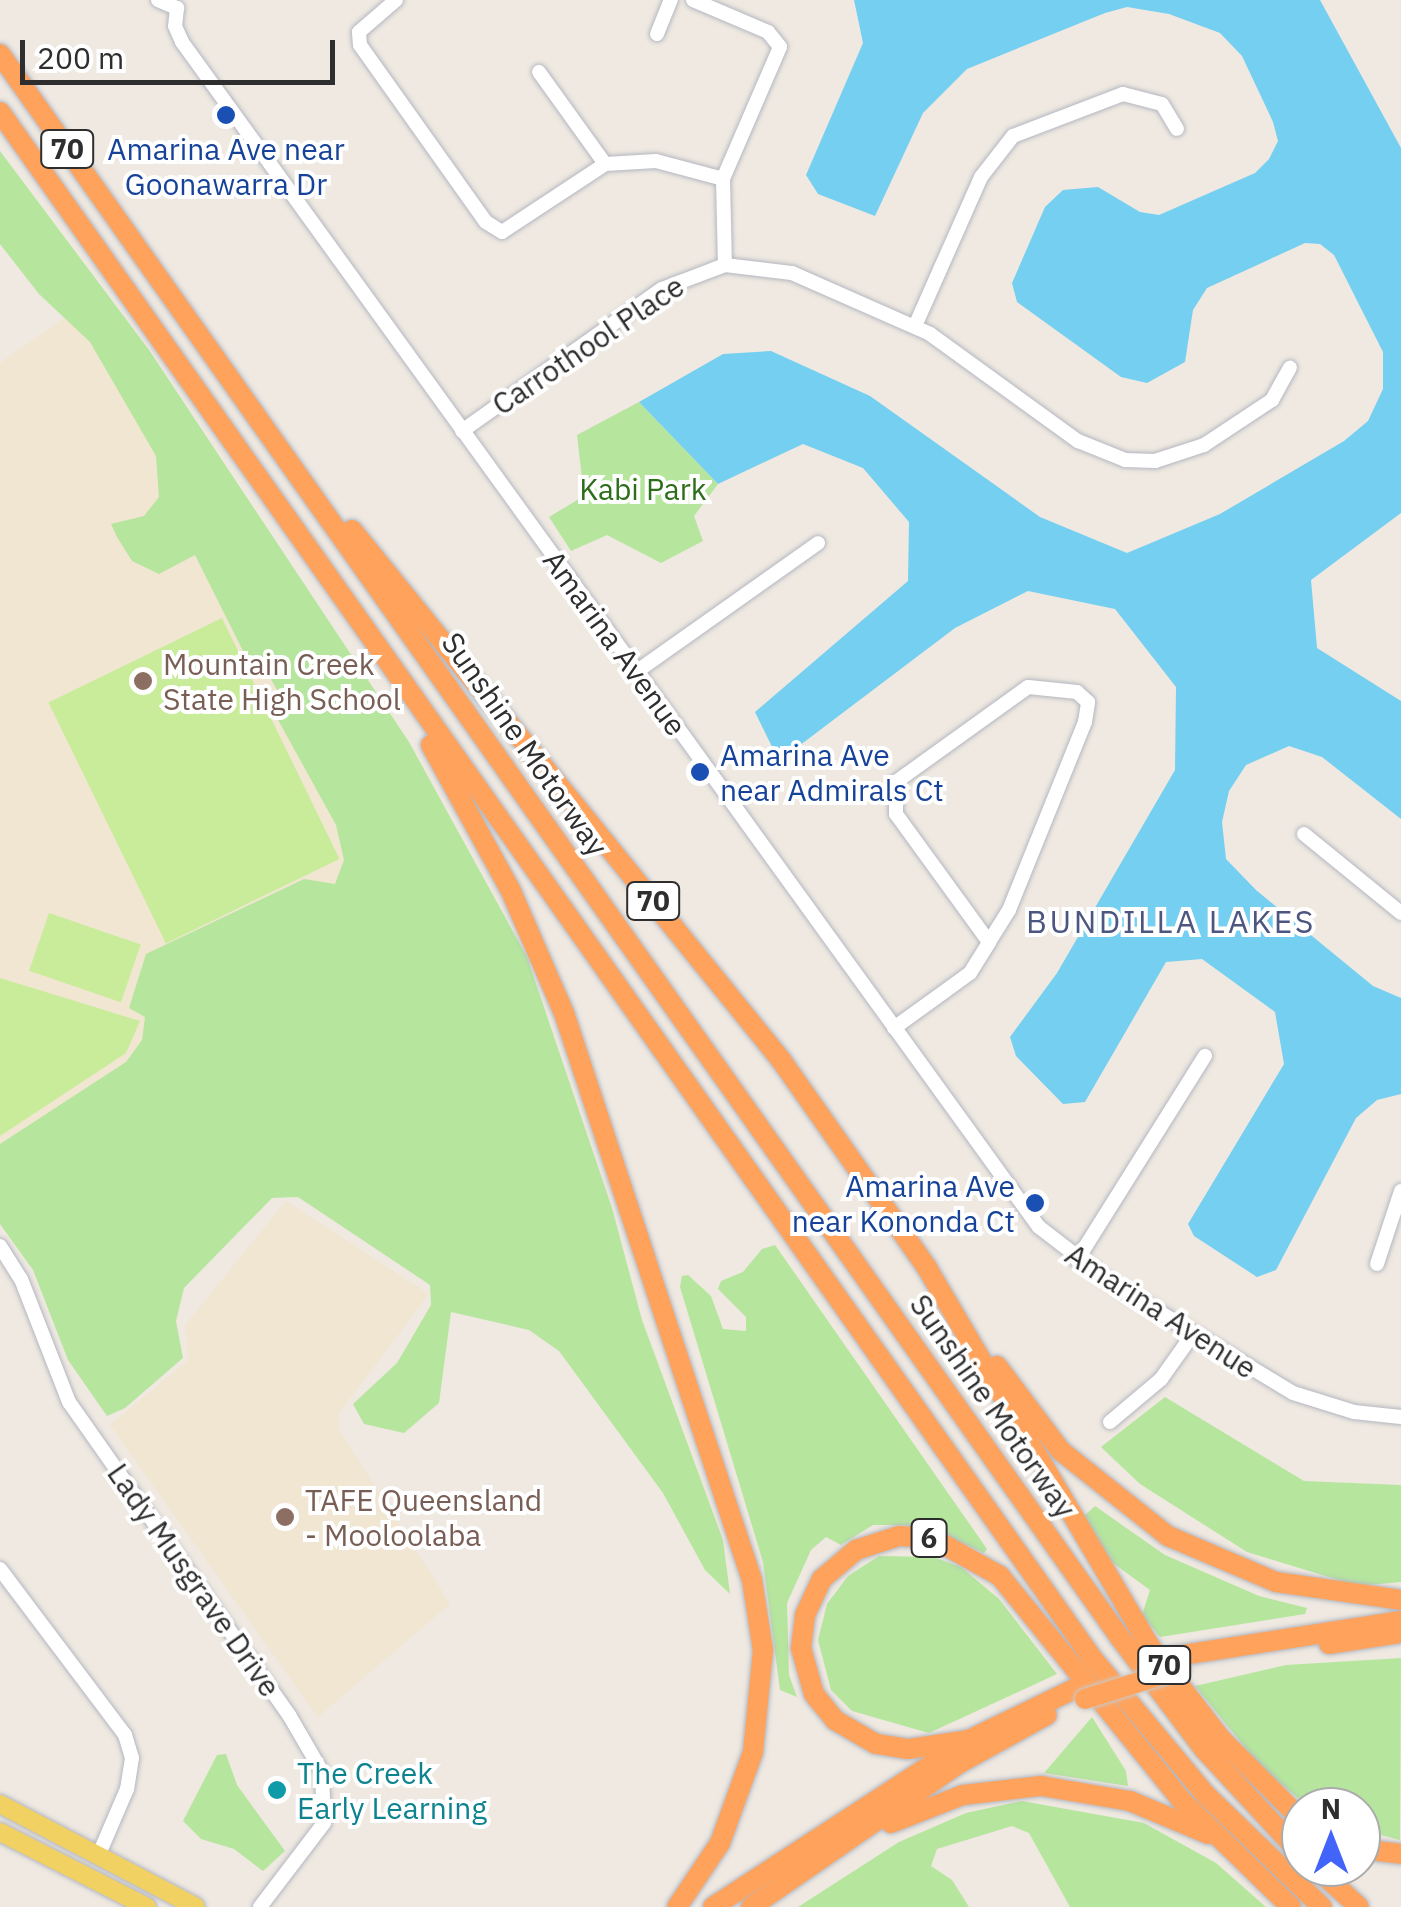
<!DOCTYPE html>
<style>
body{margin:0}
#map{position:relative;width:1401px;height:1907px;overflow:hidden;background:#efe9e1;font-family:"IBM Plex Sans",sans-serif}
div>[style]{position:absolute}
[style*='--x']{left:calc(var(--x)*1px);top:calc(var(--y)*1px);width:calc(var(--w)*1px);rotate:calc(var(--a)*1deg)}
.education>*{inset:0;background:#f0e6d1}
.green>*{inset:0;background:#b6e59e}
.pitch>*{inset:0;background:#c9ec9a;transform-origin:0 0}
.water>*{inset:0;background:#75cff0}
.roads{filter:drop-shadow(0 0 2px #b4b7c1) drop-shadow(0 0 2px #b4b7c1)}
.minor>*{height:14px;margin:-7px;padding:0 7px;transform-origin:7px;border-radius:7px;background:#fff}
.major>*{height:18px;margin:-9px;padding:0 9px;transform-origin:9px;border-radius:9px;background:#f2d163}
.highway>*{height:20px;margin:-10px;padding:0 10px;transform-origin:10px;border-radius:10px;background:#ffa35c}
.bridges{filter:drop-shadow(0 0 2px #c9c9c9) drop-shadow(0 0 2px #c9c9c9)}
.highway-bridge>*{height:20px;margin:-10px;padding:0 10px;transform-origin:10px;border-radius:10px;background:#ffa35c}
.dots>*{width:28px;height:28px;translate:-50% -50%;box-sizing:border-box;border:5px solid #fff;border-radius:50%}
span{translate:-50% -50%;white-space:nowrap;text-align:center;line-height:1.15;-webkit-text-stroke:8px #fff;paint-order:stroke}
.shield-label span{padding:2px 8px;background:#fff;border:2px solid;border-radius:8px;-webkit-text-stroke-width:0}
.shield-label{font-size:28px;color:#2e2e2e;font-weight:700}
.transit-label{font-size:30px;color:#164399}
.left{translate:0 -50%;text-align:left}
.right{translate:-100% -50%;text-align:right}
.street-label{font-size:30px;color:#2e2e2e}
.park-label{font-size:30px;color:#2c6e1b}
.education-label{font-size:30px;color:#785e54}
.culture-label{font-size:30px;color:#0d838f}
.neighbourhood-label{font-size:32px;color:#4d5680;letter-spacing:2.5px}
.north{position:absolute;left:1281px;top:1787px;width:100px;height:100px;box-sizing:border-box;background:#fff;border:2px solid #ababab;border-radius:50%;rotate:0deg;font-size:28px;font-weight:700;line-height:40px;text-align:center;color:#2e2e2e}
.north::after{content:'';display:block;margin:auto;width:35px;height:45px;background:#4264fb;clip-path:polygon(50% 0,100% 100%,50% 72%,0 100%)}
.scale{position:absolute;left:20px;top:40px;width:315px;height:45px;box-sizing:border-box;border:5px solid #2e2e2e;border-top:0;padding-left:12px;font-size:30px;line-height:35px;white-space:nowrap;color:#2e2e2e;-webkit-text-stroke:8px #fff;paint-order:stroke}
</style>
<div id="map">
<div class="education">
<i style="clip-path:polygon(79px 308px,401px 908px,0 1191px,0 363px)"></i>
<i style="clip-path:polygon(286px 1201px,429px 1294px,339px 1413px,339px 1430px,450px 1604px,318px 1717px,110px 1425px,188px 1360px,185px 1325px)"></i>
</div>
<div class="green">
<i style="clip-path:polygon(0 151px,149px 350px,409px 742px,527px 957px,612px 1208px,642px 1320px,723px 1540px,730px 1594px,705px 1570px,663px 1493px,559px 1351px,529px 1330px,451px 1312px,439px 1403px,404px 1433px,364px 1424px,353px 1404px,397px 1363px,431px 1305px,430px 1285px,298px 1197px,272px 1198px,184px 1288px,176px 1321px,183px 1358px,125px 1408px,107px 1416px,68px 1360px,33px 1270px,0 1224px,0 1144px,126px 1062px,142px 1040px,145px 1017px,129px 1008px,146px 954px,304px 879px,335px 884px,344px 860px,336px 825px,277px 718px,288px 711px,261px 660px,250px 665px,195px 555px,159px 574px,132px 561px,117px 537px,111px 524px,144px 516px,159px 497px,156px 456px,90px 342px,39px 294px,0 244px)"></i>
<i style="clip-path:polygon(639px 402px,718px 484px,694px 516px,703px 541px,661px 563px,607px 535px,571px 551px,549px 517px,584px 496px,577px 435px)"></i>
<i style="clip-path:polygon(775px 1245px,987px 1549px,984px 1553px,934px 1530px,904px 1525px,873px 1525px,841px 1545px,826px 1537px,811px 1550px,787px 1603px,789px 1675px,797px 1697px,780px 1690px,763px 1562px,680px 1287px,682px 1276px,688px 1275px,711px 1296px,723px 1329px,746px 1331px,746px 1317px,718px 1289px,721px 1281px,743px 1272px,762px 1249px)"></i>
<i style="clip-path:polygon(1165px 1397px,1304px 1481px,1401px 1485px,1401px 1582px,1358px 1586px,1247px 1552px,1140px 1484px,1101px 1447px)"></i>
<i style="clip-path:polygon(1095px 1506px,1165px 1555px,1259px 1596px,1307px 1608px,1305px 1614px,1160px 1637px,1142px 1615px,1150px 1590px,1113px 1563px,1084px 1516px)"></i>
<i style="clip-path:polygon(879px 1556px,933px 1557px,961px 1567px,999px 1599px,1057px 1674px,929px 1733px,852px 1711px,831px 1690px,818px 1640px,827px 1604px,848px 1576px)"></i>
<i style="clip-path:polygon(1401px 1658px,1400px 1840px,1361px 1830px,1361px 1807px,1305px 1804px,1261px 1767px,1195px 1686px,1286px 1665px)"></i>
<i style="clip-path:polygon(1092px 1717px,1126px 1771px,1128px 1786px,1044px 1773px)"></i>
<i style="clip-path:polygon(226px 1754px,237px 1785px,285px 1851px,263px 1871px,234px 1849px,201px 1839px,183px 1821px,217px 1755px)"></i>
<i style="clip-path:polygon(1022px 1801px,1144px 1823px,1216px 1863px,1266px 1907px,1070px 1907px,1029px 1833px,1012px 1826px,937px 1849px,931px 1866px,952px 1880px,969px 1907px,798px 1907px,899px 1842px,966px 1813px)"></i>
</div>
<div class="pitch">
<i style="left:222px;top:618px;width:268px;height:193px;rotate:64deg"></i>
<i style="left:49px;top:913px;width:97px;height:61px;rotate:19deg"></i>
<i style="clip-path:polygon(0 978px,140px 1021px,126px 1053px,0 1136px)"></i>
</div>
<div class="water">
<i style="clip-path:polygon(854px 0,1320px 0,1401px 148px,1401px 513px,1311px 580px,1317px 648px,1401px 701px,1401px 819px,1322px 757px,1289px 746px,1246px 765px,1229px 791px,1222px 822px,1226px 859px,1256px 890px,1373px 986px,1401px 998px,1401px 1094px,1377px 1100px,1356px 1118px,1276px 1270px,1257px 1277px,1194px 1236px,1188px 1224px,1284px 1064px,1275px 1012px,1202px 959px,1166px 962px,1085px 1102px,1063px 1104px,1016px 1056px,1010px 1037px,1057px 973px,1175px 770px,1176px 687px,1115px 609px,1028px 591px,955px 628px,779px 761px,755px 712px,908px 581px,909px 522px,863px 468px,803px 444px,718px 484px,639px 402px,723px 354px,771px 351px,870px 396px,1040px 517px,1127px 553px,1220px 514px,1344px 441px,1368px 421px,1383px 389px,1383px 352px,1334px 255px,1320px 244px,1305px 243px,1207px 288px,1193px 310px,1185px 362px,1147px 383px,1121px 377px,1017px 302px,1012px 283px,1045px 207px,1063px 190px,1098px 187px,1140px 212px,1159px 215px,1255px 173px,1269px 159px,1278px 141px,1273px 122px,1242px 56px,1220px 33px,1169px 14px,1127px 7px,1105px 13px,967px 69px,923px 113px,875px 216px,818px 194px,806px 175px,863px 43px)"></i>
</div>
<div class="roads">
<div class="minor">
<i style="--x:158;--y:0;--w:21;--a:23"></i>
<i style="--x:396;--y:0;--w:49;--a:139.1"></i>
<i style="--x:359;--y:32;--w:13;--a:86"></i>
<i style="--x:360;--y:45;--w:217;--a:54.6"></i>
<i style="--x:486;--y:222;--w:19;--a:32"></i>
<i style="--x:502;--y:232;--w:123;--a:-33.4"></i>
<i style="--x:605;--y:164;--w:51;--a:-3.4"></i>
<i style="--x:656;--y:161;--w:69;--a:15"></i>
<i style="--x:693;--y:0;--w:82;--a:23.1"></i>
<i style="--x:768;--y:32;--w:19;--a:51"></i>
<i style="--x:780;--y:47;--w:144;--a:113.4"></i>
<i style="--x:723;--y:179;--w:86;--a:88.7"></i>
<i style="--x:177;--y:8;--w:18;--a:96"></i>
<i style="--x:175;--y:26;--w:17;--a:66"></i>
<i style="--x:182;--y:42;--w:1462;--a:54.13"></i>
<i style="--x:1039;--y:1227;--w:93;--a:37.6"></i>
<i style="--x:1113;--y:1284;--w:210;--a:31.2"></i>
<i style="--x:1293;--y:1393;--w:64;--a:17.3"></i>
<i style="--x:1354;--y:1412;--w:47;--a:6.1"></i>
<i style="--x:657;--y:34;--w:37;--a:-68"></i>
<i style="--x:539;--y:72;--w:113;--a:54.3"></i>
<i style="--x:915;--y:326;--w:163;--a:-66.1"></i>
<i style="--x:981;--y:177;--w:52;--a:-52"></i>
<i style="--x:1013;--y:136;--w:118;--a:-20.9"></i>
<i style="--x:1123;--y:94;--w:40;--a:14.4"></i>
<i style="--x:1162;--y:104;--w:29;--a:59"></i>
<i style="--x:462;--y:431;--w:245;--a:-35.4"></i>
<i style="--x:662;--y:289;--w:67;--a:-20.9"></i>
<i style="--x:725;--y:265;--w:67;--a:6.8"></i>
<i style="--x:792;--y:273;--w:151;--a:23.8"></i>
<i style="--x:930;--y:334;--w:183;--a:35.9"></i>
<i style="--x:1078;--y:441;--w:51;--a:22"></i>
<i style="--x:1125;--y:460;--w:30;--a:2"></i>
<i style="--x:1155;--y:461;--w:52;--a:-18.1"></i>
<i style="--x:1204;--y:445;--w:82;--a:-33.5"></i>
<i style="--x:1272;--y:400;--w:37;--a:-61"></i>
<i style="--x:636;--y:672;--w:223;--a:-35.3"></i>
<i style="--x:1304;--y:834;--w:125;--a:39.2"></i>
<i style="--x:894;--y:1028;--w:94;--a:-35.9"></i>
<i style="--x:970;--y:973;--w:36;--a:-58"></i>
<i style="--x:989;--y:942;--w:38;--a:-58"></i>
<i style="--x:1009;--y:910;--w:203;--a:-68"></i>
<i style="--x:1085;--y:722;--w:20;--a:-81"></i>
<i style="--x:1088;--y:702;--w:15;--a:-138"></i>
<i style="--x:1077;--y:692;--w:49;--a:-174.2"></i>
<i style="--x:1028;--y:687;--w:163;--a:144.3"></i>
<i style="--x:896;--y:782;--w:32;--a:90"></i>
<i style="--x:896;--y:814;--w:158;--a:54"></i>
<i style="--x:0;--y:1246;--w:39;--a:58"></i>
<i style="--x:21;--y:1279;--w:132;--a:68.7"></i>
<i style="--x:69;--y:1402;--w:383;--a:54.9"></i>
<i style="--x:289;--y:1715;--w:66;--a:59.9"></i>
<i style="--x:322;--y:1772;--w:51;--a:87.8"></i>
<i style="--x:324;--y:1823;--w:106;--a:127.3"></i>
<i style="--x:1077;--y:1260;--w:241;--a:-57.9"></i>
<i style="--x:1377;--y:1264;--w:77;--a:-71.8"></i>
<i style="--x:1110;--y:1422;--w:67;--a:-40.1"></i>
<i style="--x:1161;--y:1379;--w:55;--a:-54.6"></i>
<i style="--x:0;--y:1569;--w:208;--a:53"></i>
<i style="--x:125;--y:1735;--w:24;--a:73"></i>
<i style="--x:132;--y:1758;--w:31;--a:99"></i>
<i style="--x:127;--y:1789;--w:71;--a:113.3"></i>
</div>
<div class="major">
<i style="--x:0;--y:1804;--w:221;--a:27.7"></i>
<i style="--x:0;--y:1832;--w:165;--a:27"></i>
</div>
<div class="highway">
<i style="--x:0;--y:54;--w:1941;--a:54.73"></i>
<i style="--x:1121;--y:1639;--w:138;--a:53"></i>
<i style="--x:1204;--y:1749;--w:143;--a:47.3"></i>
<i style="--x:0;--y:112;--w:1894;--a:54.76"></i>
<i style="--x:1093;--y:1659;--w:177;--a:50.3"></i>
<i style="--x:1206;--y:1795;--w:161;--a:44"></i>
<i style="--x:352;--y:530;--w:682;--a:51.01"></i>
<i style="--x:781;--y:1060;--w:254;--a:54.9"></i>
<i style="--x:927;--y:1268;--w:441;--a:59.5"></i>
<i style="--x:1151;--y:1648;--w:115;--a:52.4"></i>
<i style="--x:1221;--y:1739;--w:113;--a:45"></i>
<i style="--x:431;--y:745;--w:164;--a:61.3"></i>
<i style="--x:510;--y:889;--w:135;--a:66.5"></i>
<i style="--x:564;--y:1013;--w:597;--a:71.66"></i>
<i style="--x:752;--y:1580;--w:71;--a:81.1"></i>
<i style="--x:763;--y:1650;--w:102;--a:95.6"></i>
<i style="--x:753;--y:1752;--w:97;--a:109.9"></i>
<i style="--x:720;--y:1843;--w:77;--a:123.9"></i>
<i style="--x:997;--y:1366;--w:106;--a:53"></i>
<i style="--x:1061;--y:1451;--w:137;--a:38.5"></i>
<i style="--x:1168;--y:1536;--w:117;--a:23.1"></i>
<i style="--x:1276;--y:1582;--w:126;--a:8.2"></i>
<i style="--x:1329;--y:1644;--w:73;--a:-8.7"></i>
<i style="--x:1170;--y:1657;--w:234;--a:-8.9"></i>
<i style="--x:969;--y:1740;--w:62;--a:171.6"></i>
<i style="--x:908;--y:1749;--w:32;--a:-171"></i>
<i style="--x:876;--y:1744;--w:48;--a:-149.7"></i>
<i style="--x:835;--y:1720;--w:33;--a:-129"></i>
<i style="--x:814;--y:1694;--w:48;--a:-105.8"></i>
<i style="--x:801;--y:1648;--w:33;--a:-83"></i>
<i style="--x:805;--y:1615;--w:40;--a:-65"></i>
<i style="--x:822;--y:1579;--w:45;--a:-40.5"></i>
<i style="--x:856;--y:1550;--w:45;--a:-18"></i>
<i style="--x:899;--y:1536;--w:33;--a:3"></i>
<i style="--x:932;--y:1538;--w:78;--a:29.2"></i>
<i style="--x:1000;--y:1576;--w:292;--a:51"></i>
<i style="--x:1184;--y:1803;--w:149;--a:44.2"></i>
<i style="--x:891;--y:1823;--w:77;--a:-21.3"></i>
<i style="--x:963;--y:1795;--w:79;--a:-6.6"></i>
<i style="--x:1041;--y:1786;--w:90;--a:9.6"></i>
<i style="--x:1130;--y:1801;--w:85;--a:22.9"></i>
<i style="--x:1361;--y:1849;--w:40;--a:7.1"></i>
<i style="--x:1315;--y:1867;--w:59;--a:42.3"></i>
<i style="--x:713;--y:1907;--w:306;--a:-33.1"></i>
<i style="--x:969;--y:1740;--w:119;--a:-25.9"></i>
<i style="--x:751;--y:1907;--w:254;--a:-34.6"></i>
<i style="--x:960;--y:1763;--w:99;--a:-28.9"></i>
</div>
</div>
<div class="bridges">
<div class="highway-bridge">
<i style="--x:1085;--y:1699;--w:100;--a:-17.5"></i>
</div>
</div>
<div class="dots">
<i style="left:226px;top:115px;background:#1a4fb4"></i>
<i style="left:143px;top:681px;background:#8d6e63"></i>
<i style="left:700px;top:772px;background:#1a4fb4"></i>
<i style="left:1035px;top:1203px;background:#1a4fb4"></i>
<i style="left:285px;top:1517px;background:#8d6e63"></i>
<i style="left:277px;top:1790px;background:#0f9aa8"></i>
</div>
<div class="shield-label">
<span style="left:67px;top:149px">70</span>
<span style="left:653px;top:901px">70</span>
<span style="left:929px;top:1538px">6</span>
<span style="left:1164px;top:1665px">70</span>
</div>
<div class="transit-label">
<span style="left:226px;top:166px">Amarina Ave near<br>Goonawarra Dr</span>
<span class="left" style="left:720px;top:772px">Amarina Ave<br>near Admirals Ct</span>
<span class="right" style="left:1015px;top:1203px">Amarina Ave<br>near Kononda Ct</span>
</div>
<div class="street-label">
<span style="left:588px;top:345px;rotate:-34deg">Carrothool Place</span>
<span style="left:615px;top:643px;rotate:54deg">Amarina Avenue</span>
<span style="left:525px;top:744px;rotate:55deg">Sunshine Motorway</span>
<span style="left:1161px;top:1311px;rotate:33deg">Amarina Avenue</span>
<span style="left:993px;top:1406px;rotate:55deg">Sunshine Motorway</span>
<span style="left:194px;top:1580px;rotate:55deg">Lady Musgrave Drive</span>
</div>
<div class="park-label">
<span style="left:643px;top:489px">Kabi Park</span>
</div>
<div class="education-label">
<span class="left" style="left:163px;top:681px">Mountain Creek<br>State High School</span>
<span class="left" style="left:305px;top:1517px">TAFE Queensland<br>- Mooloolaba</span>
</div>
<div class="culture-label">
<span class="left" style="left:297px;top:1790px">The Creek<br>Early Learning</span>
</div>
<div class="neighbourhood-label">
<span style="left:1171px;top:921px">BUNDILLA LAKES</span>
</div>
<div class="north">N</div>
<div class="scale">200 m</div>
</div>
